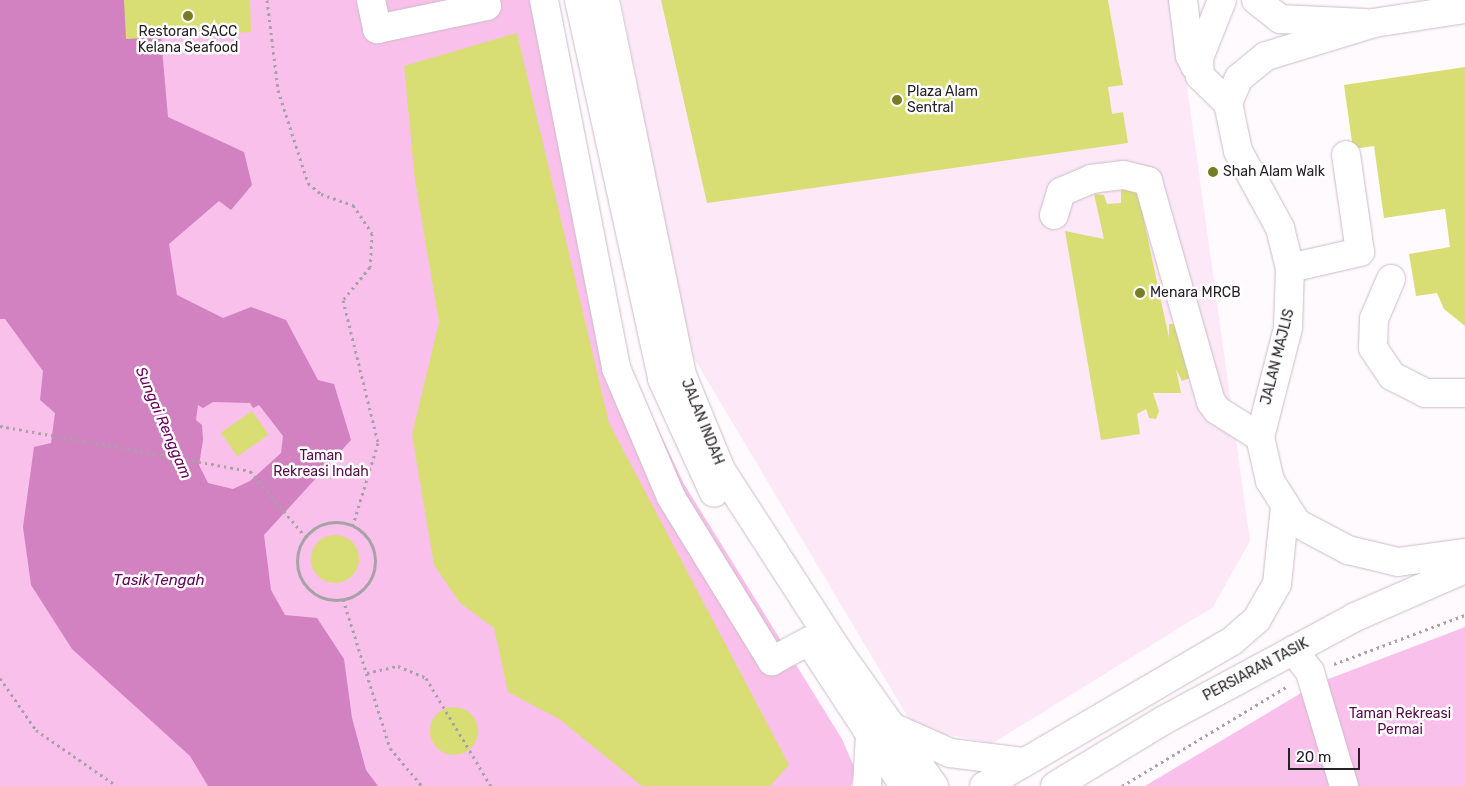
<!DOCTYPE html>
<style>
body{margin:0}
#map{position:relative;width:1465px;height:786px;overflow:hidden;background:#fffafe;font-family:Rubik,sans-serif}
div>[style]{position:absolute}
[style*='--x']{left:calc(var(--x)*1px);top:calc(var(--y)*1px);width:calc(var(--w)*1px);rotate:calc(var(--a)*1deg)}
.built>*{inset:0;background:#fce8f7}
.green>*{inset:0;background:#f9c0eb}
.water>*{inset:0;background:#d281c1}
.building>*{inset:0;background:#d8dd74;transform-origin:0 0}
.round{border-radius:50%}
.path>*{height:3px;margin-top:-1.5px;transform-origin:0;background:repeating-linear-gradient(90deg,#a7a2a6 0 2.5px,transparent 0 6.5px)}
.path>.ring{margin:-1.5px;padding:0;box-sizing:content-box;background:none;border:3px solid #a7a2a6;border-radius:50%}
.roads{filter:drop-shadow(0 0 1px #cabdc6) drop-shadow(0 0 1px #cabdc6)}
.minor>*{height:28px;margin:-14px;padding:0 14px;transform-origin:14px;border-radius:14px;background:#fff}
.major>*{height:28px;margin:-14px;padding:0 14px;transform-origin:14px;border-radius:14px;background:#fff}
.dots>*{width:14px;height:14px;translate:-50% -50%;box-sizing:border-box;border:2px solid #fff;border-radius:50%}
span{translate:-50% -50%;white-space:nowrap;text-align:center;line-height:1.15;-webkit-text-stroke:5px #fff;paint-order:stroke}
.poi-label{font-size:14px;color:#272226}
.left{translate:0 -50%;text-align:left}
.street-label{font-size:14px;color:#272226}
.park-label{font-size:14px;color:#560c4c}
.water-label{font-size:15px;color:#69005d;font-style:italic}
.scale{position:absolute;left:1288px;top:748px;width:72px;height:22px;box-sizing:border-box;border:2px solid #272226;border-top:0;padding-left:6px;font-size:15px;line-height:18px;white-space:nowrap;color:#272226;-webkit-text-stroke:4px #fff;paint-order:stroke}
</style>
<div id="map">
<div class="built">
<i style="clip-path:polygon(621px 0,1175px 0,1250px 541px,1213px 607px,993px 743px,915px 729px,688px 348px)"></i>
</div>
<div class="green">
<i style="clip-path:polygon(0 0,548px 0,629px 367px,684px 484px,842px 739px,855px 769px,851px 786px,0 786px)"></i>
<i style="clip-path:polygon(1465px 627px,1465px 786px,1145px 786px,1318px 683px)"></i>
</div>
<div class="water">
<i style="clip-path:polygon(evenodd,0 0,124px 0,161px 37px,168px 117px,244px 152px,252px 185px,231px 210px,219px 201px,169px 244px,177px 295px,223px 318px,251px 307px,286px 320px,318px 380px,334px 384px,351px 440px,264px 535px,271px 590px,285px 615px,317px 618px,344px 659px,352px 718px,366px 770px,378px 786px,208px 786px,190px 756px,72px 649px,31px 585px,23px 527px,34px 447px,51px 443px,55px 413px,40px 400px,43px 371px,5px 319px,0 319px,0 0,213px 402px,250px 403px,253px 408px,259px 405px,283px 436px,281px 453px,250px 481px,233px 489px,208px 483px,199px 465px,203px 440px,202px 425px,196px 420px,198px 405px,203px 408px,213px 402px)"></i>
</div>
<div class="building">
<i style="clip-path:polygon(124px 0,250px 0,251px 32px,126px 39px)"></i>
<i style="clip-path:polygon(661px 0,1108px 0,1123px 85px,1108px 87px,1112px 114px,1123px 112px,1128px 143px,707px 203px)"></i>
<i style="clip-path:polygon(517px 33px,609px 423px,789px 765px,770px 786px,642px 786px,559px 719px,508px 692px,494px 628px,460px 603px,434px 565px,412px 435px,439px 322px,415px 180px,404px 66px)"></i>
<i style="clip-path:polygon(1465px 67px,1465px 326px,1444px 309px,1437px 293px,1416px 296px,1409px 254px,1450px 247px,1445px 209px,1384px 218px,1374px 146px,1353px 149px,1344px 85px)"></i>
<i style="clip-path:polygon(1142px 189px,1144px 221px,1169px 338px,1169px 324px,1189px 324px,1201px 374px,1182px 381px,1176px 369px,1181px 393px,1153px 393px,1159px 411px,1156px 419px,1149px 418px,1146px 409px,1137px 414px,1140px 434px,1101px 440px,1065px 231px,1104px 239px,1094px 194px,1104px 195px,1107px 204px,1121px 203px,1121px 190px)"></i>
<i style="left:252px;top:411px;width:29px;height:38px;rotate:55deg"></i>
<i class="round" style="left:311px;top:535px;width:48px;height:48px"></i>
<i class="round" style="left:430px;top:707px;width:48px;height:48px"></i>
</div>
<div class="path">
<i style="--x:267;--y:0;--w:91;--a:83"></i>
<i style="--x:278;--y:90;--w:98;--a:72.1"></i>
<i style="--x:308;--y:183;--w:17;--a:40"></i>
<i style="--x:321;--y:194;--w:34;--a:19"></i>
<i style="--x:353;--y:205;--w:34;--a:56"></i>
<i style="--x:372;--y:233;--w:34;--a:93"></i>
<i style="--x:370;--y:267;--w:43;--a:129.3"></i>
<i style="--x:343;--y:300;--w:147;--a:76.2"></i>
<i style="--x:378;--y:443;--w:86;--a:107"></i>
<i style="--x:0;--y:426;--w:254;--a:10.2"></i>
<i style="--x:250;--y:471;--w:85;--a:49.8"></i>
<i class="ring" style="left:297px;top:522px;width:75px;height:75px"></i>
<i style="--x:343;--y:599;--w:156;--a:72.5"></i>
<i style="--x:390;--y:748;--w:50;--a:49.9"></i>
<i style="--x:1334;--y:664;--w:140;--a:-20.5"></i>
<i style="--x:367;--y:673;--w:32;--a:-13"></i>
<i style="--x:398;--y:666;--w:30;--a:23"></i>
<i style="--x:426;--y:678;--w:126;--a:59"></i>
<i style="--x:0;--y:678;--w:63;--a:55.3"></i>
<i style="--x:36;--y:730;--w:98;--a:34.7"></i>
<i style="--x:1122;--y:786;--w:194;--a:-31.1"></i>
</div>
<div class="roads">
<div class="minor">
<i style="--x:371;--y:0;--w:30;--a:78"></i>
<i style="--x:377;--y:29;--w:112;--a:-11.8"></i>
<i style="--x:487;--y:6;--w:6;--a:-108"></i>
<i style="--x:544;--y:0;--w:375;--a:78.9"></i>
<i style="--x:616;--y:368;--w:140;--a:66.9"></i>
<i style="--x:671;--y:497;--w:193;--a:58.4"></i>
<i style="--x:772;--y:661;--w:42;--a:-28.4"></i>
<i style="--x:579;--y:0;--w:388;--a:77.6"></i>
<i style="--x:662;--y:379;--w:125;--a:65.5"></i>
<i style="--x:605;--y:0;--w:383;--a:78.4"></i>
<i style="--x:682;--y:375;--w:103;--a:67.7"></i>
<i style="--x:721;--y:470;--w:216;--a:57.1"></i>
<i style="--x:838;--y:651;--w:166;--a:54.6"></i>
<i style="--x:1183;--y:0;--w:56;--a:82.9"></i>
<i style="--x:1190;--y:56;--w:11;--a:63"></i>
<i style="--x:1222;--y:0;--w:62;--a:111.6"></i>
<i style="--x:1199;--y:58;--w:18;--a:87"></i>
<i style="--x:1200;--y:76;--w:39;--a:44"></i>
<i style="--x:1256;--y:0;--w:31;--a:38"></i>
<i style="--x:1280;--y:19;--w:85;--a:2.7"></i>
<i style="--x:1054;--y:215;--w:24;--a:-73"></i>
<i style="--x:1061;--y:192;--w:33;--a:-23"></i>
<i style="--x:1091;--y:179;--w:33;--a:-7"></i>
<i style="--x:1124;--y:175;--w:25;--a:14"></i>
<i style="--x:1148;--y:181;--w:230;--a:74.1"></i>
<i style="--x:1211;--y:402;--w:10;--a:53"></i>
<i style="--x:1217;--y:410;--w:51;--a:32.1"></i>
<i style="--x:1290;--y:268;--w:72;--a:-12.9"></i>
<i style="--x:1360;--y:252;--w:98;--a:-98.2"></i>
<i style="--x:1391;--y:279;--w:43;--a:113"></i>
<i style="--x:1374;--y:319;--w:29;--a:92"></i>
<i style="--x:1373;--y:348;--w:34;--a:56"></i>
<i style="--x:1392;--y:376;--w:37;--a:27"></i>
<i style="--x:1425;--y:393;--w:40;--a:0"></i>
<i style="--x:1293;--y:650;--w:28;--a:52"></i>
<i style="--x:1310;--y:672;--w:119;--a:73.4"></i>
<i style="--x:817;--y:653;--w:159;--a:56.8"></i>
</div>
<div class="major">
<i style="--x:1465;--y:9;--w:92;--a:171.3"></i>
<i style="--x:1374;--y:23;--w:113;--a:163"></i>
<i style="--x:1266;--y:56;--w:35;--a:141"></i>
<i style="--x:1239;--y:78;--w:27;--a:114"></i>
<i style="--x:1228;--y:103;--w:49;--a:78.2"></i>
<i style="--x:1238;--y:151;--w:88;--a:61.4"></i>
<i style="--x:1280;--y:228;--w:41;--a:76"></i>
<i style="--x:1290;--y:268;--w:60;--a:91.9"></i>
<i style="--x:1288;--y:328;--w:113;--a:104.4"></i>
<i style="--x:1260;--y:437;--w:45;--a:77.2"></i>
<i style="--x:1270;--y:481;--w:50;--a:57.3"></i>
<i style="--x:1297;--y:523;--w:58;--a:27.9"></i>
<i style="--x:1348;--y:550;--w:51;--a:13.5"></i>
<i style="--x:1398;--y:562;--w:68;--a:-7.7"></i>
<i style="--x:892;--y:727;--w:64;--a:24.1"></i>
<i style="--x:950;--y:753;--w:74;--a:7"></i>
<i style="--x:867;--y:786;--w:52;--a:-86.7"></i>
<i style="--x:984;--y:786;--w:287;--a:-30.3"></i>
<i style="--x:1232;--y:641;--w:33;--a:-41"></i>
<i style="--x:1257;--y:619;--w:40;--a:-60.3"></i>
<i style="--x:1277;--y:584;--w:77;--a:-84.1"></i>
<i style="--x:1055;--y:786;--w:127;--a:-31.2"></i>
<i style="--x:1164;--y:720;--w:217;--a:-28.3"></i>
<i style="--x:1355;--y:617;--w:120;--a:-23.6"></i>
</div>
</div>
<div class="dots">
<i style="left:188px;top:16px;background:#787c24"></i>
<i style="left:897px;top:100px;background:#787c24"></i>
<i style="left:1213px;top:172px;background:#787c24"></i>
<i style="left:1140px;top:293px;background:#787c24"></i>
</div>
<div class="poi-label">
<span style="left:188px;top:40px">Restoran SACC<br>Kelana Seafood</span>
<span class="left" style="left:907px;top:100px">Plaza Alam<br>Sentral</span>
<span class="left" style="left:1223px;top:172px">Shah Alam Walk</span>
<span class="left" style="left:1150px;top:293px">Menara MRCB</span>
</div>
<div class="street-label">
<span style="left:1278px;top:357px;rotate:-76deg">JALAN MAJLIS</span>
<span style="left:702px;top:422px;rotate:68deg">JALAN INDAH</span>
<span style="left:1256px;top:670px;rotate:-28deg">PERSIARAN TASIK</span>
</div>
<div class="park-label">
<span style="left:321px;top:464px">Taman<br>Rekreasi Indah</span>
<span style="left:1400px;top:722px">Taman Rekreasi<br>Permai</span>
</div>
<div class="water-label">
<span style="left:163px;top:423px;rotate:67deg">Sungai Renggam</span>
<span style="left:159px;top:581px">Tasik Tengah</span>
</div>
<div class="scale">20 m</div>
</div>
